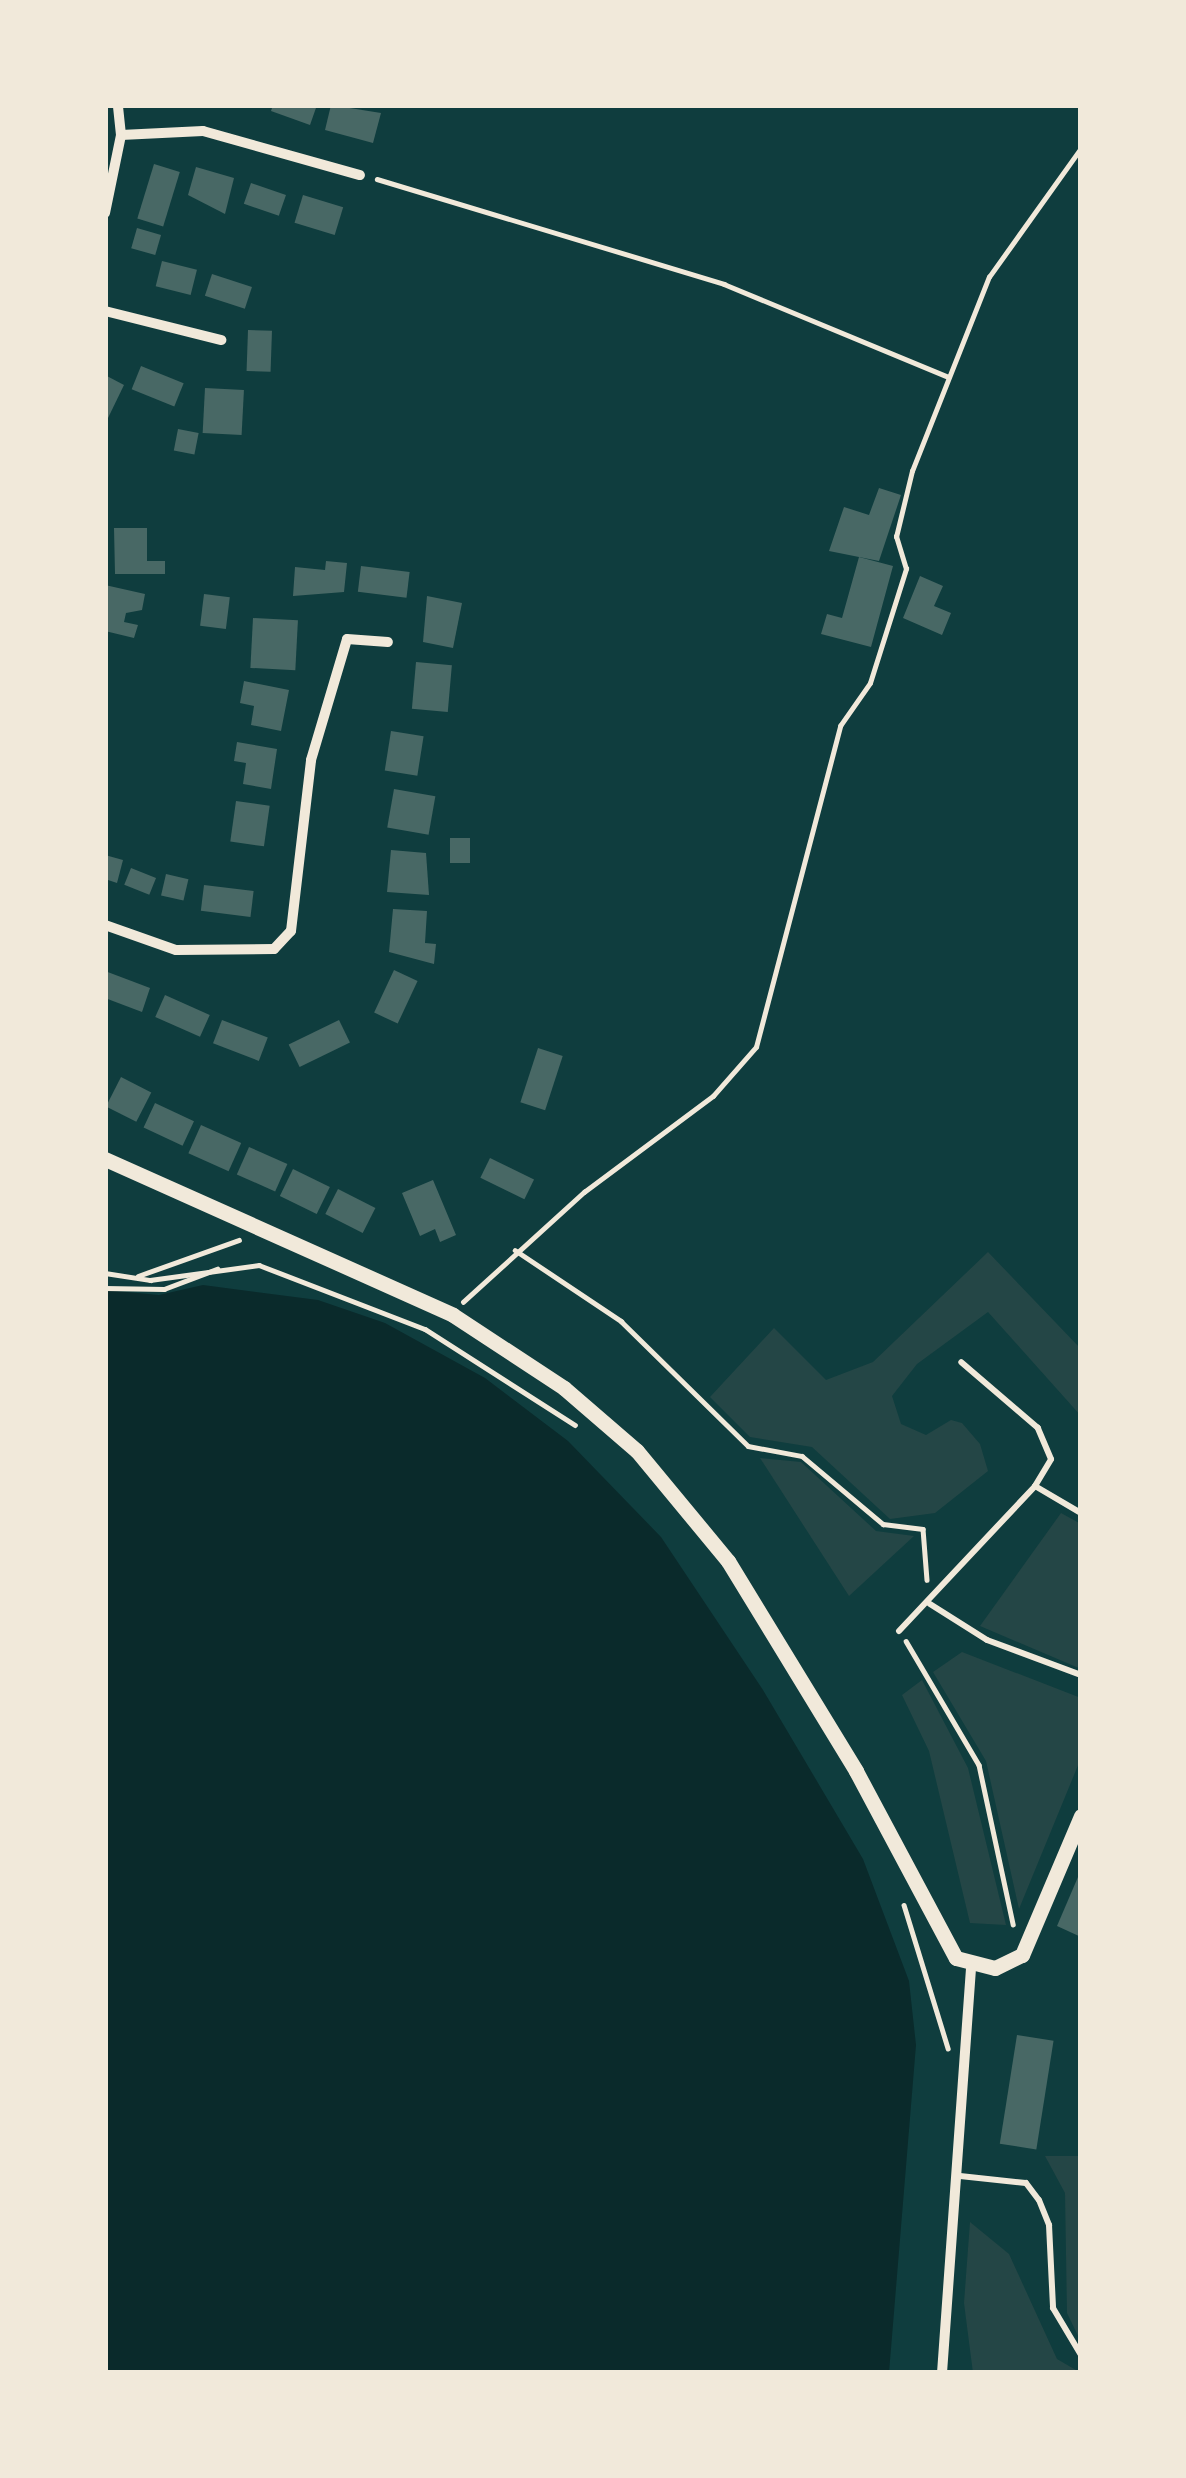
<!DOCTYPE html>
<style>
body{margin:0}
#map{position:relative;width:1186px;height:2478px;overflow:hidden;background:#0f3d3e;font-family:Rubik,sans-serif}
div>[style]{position:absolute}
[style*='--x']{left:calc(var(--x)*1px);top:calc(var(--y)*1px);width:calc(var(--w)*1px);rotate:calc(var(--a)*1deg)}
.green>*{inset:0;background:#244646}
.water>*{inset:0;background:#0a2a2b}
.building>*{inset:0;background:#486865;transform-origin:0 0}
.path>*{height:4.5px;margin:-2.25px;padding:0 2.25px;transform-origin:2.25px;border-radius:2.25px;background:#f1e9da}
.service>*{height:6px;margin:-3px;padding:0 3px;transform-origin:3px;border-radius:3px;background:#f1e9da}
.minor>*{height:10px;margin:-5px;padding:0 5px;transform-origin:5px;border-radius:5px;background:#f1e9da}
.secondary>*{height:15px;margin:-7.5px;padding:0 7.5px;transform-origin:7.5px;border-radius:7.5px;background:#f1e9da}
span{translate:-50% -50%;white-space:nowrap;text-align:center;line-height:1.15;-webkit-text-stroke:12px #f1e9da;paint-order:stroke}
.frame{position:absolute;inset:0;border:108px solid #f1e9da;pointer-events:none}
</style>
<div id="map">
<div class="green">
<i style="clip-path:polygon(988px 1252px,1081px 1349px,1081px 1416px,988px 1312px,917px 1364px,892px 1396px,901px 1424px,926px 1435px,951px 1420px,962px 1423px,980px 1444px,988px 1471px,935px 1513px,890px 1519px,812px 1447px,750px 1437px,710px 1397px,774px 1328px,826px 1380px,873px 1362px)"></i>
<i style="clip-path:polygon(760px 1458px,801px 1462px,876px 1531px,914px 1536px,849px 1596px)"></i>
<i style="clip-path:polygon(1061px 1513px,1081px 1524px,1081px 1669px,980px 1626px)"></i>
<i style="clip-path:polygon(962px 1652px,1081px 1698px,1081px 1758px,1019px 1909px,986px 1761px,933px 1672px)"></i>
<i style="clip-path:polygon(922px 1680px,968px 1768px,1006px 1925px,970px 1923px,929px 1751px,902px 1695px)"></i>
<i style="clip-path:polygon(1045px 2156px,1081px 2156px,1081px 2342px,1067px 2313px,1065px 2193px)"></i>
<i style="clip-path:polygon(970px 2222px,1009px 2254px,1057px 2359px,1081px 2373px,973px 2373px,964px 2303px)"></i>
</div>
<div class="water">
<i style="clip-path:polygon(203px 1285px,318px 1300px,385px 1323px,485px 1378px,568px 1441px,661px 1537px,763px 1690px,863px 1859px,909px 1981px,916px 2045px,889px 2373px,105px 2373px,105px 1290px,159px 1295px)"></i>
</div>
<div class="building">
<i style="clip-path:polygon(273px 105px,317px 105px,310px 125px,271px 111px)"></i>
<i style="clip-path:polygon(331px 105px,381px 113px,373px 143px,325px 130px)"></i>
<i style="left:154px;top:164px;width:27px;height:57px;rotate:17deg"></i>
<i style="clip-path:polygon(196px 167px,234px 178px,225px 214px,188px 195px)"></i>
<i style="left:251px;top:183px;width:37px;height:22px;rotate:19deg"></i>
<i style="left:303px;top:195px;width:42px;height:29px;rotate:17deg"></i>
<i style="left:137px;top:228px;width:25px;height:21px;rotate:16deg"></i>
<i style="left:162px;top:261px;width:36px;height:26px;rotate:14deg"></i>
<i style="left:212px;top:274px;width:42px;height:23px;rotate:18deg"></i>
<i style="left:248px;top:330px;width:24px;height:41px;rotate:2deg"></i>
<i style="left:141px;top:366px;width:46px;height:25px;rotate:22deg"></i>
<i style="clip-path:polygon(105px 375px,124px 385px,108px 418px,105px 417px)"></i>
<i style="left:205px;top:388px;width:39px;height:45px;rotate:3deg"></i>
<i style="left:178px;top:429px;width:21px;height:22px;rotate:11deg"></i>
<i style="clip-path:polygon(879px 488px,901px 495px,879px 561px,829px 551px,844px 507px,869px 515px)"></i>
<i style="clip-path:polygon(114px 528px,147px 528px,147px 561px,165px 561px,165px 574px,115px 574px)"></i>
<i style="clip-path:polygon(859px 557px,893px 566px,871px 647px,821px 634px,827px 614px,842px 618px)"></i>
<i style="clip-path:polygon(326px 561px,347px 563px,344px 592px,293px 596px,295px 567px,325px 570px)"></i>
<i style="left:361px;top:566px;width:49px;height:26px;rotate:7deg"></i>
<i style="clip-path:polygon(920px 576px,943px 586px,934px 606px,951px 613px,942px 635px,903px 618px)"></i>
<i style="clip-path:polygon(105px 585px,145px 594px,142px 610px,126px 613px,124px 622px,138px 625px,134px 638px,105px 631px)"></i>
<i style="left:204px;top:594px;width:26px;height:32px;rotate:7deg"></i>
<i style="clip-path:polygon(427px 596px,462px 603px,453px 648px,423px 642px)"></i>
<i style="left:253px;top:618px;width:45px;height:50px;rotate:3deg"></i>
<i style="left:416px;top:662px;width:36px;height:47px;rotate:5deg"></i>
<i style="clip-path:polygon(244px 681px,289px 690px,281px 731px,251px 725px,254px 706px,240px 703px)"></i>
<i style="left:391px;top:731px;width:33px;height:40px;rotate:9deg"></i>
<i style="clip-path:polygon(237px 742px,277px 749px,271px 789px,243px 784px,246px 763px,234px 761px)"></i>
<i style="left:394px;top:789px;width:42px;height:39px;rotate:10deg"></i>
<i style="left:236px;top:801px;width:34px;height:41px;rotate:8deg"></i>
<i style="left:450px;top:838px;width:20px;height:25px"></i>
<i style="clip-path:polygon(391px 850px,426px 853px,429px 895px,387px 892px)"></i>
<i style="clip-path:polygon(105px 855px,123px 860px,117px 883px,105px 879px)"></i>
<i style="left:131px;top:868px;width:27px;height:18px;rotate:22deg"></i>
<i style="left:166px;top:874px;width:23px;height:22px;rotate:13deg"></i>
<i style="left:204px;top:885px;width:50px;height:26px;rotate:7deg"></i>
<i style="clip-path:polygon(393px 909px,427px 911px,425px 943px,436px 944px,434px 964px,389px 952px)"></i>
<i style="left:394px;top:970px;width:26px;height:47px;rotate:25deg"></i>
<i style="clip-path:polygon(105px 971px,150px 988px,142px 1012px,105px 998px)"></i>
<i style="left:165px;top:995px;width:49px;height:24px;rotate:24deg"></i>
<i style="left:222px;top:1020px;width:49px;height:25px;rotate:21deg"></i>
<i style="left:339px;top:1020px;width:25px;height:56px;rotate:64deg"></i>
<i style="left:538px;top:1048px;width:26px;height:57px;rotate:18deg"></i>
<i style="left:121px;top:1077px;width:34px;height:33px;rotate:27deg"></i>
<i style="left:155px;top:1103px;width:43px;height:27px;rotate:25deg"></i>
<i style="left:201px;top:1125px;width:44px;height:31px;rotate:24deg"></i>
<i style="left:249px;top:1147px;width:42px;height:30px;rotate:24deg"></i>
<i style="left:490px;top:1158px;width:49px;height:22px;rotate:26deg"></i>
<i style="left:293px;top:1169px;width:41px;height:30px;rotate:26deg"></i>
<i style="clip-path:polygon(433px 1180px,456px 1235px,440px 1242px,435px 1229px,420px 1236px,402px 1193px)"></i>
<i style="left:338px;top:1189px;width:42px;height:28px;rotate:27deg"></i>
<i style="clip-path:polygon(1081px 1870px,1081px 1937px,1057px 1926px)"></i>
<i style="left:1017px;top:2035px;width:37px;height:110px;rotate:9deg"></i>
</div>
<div class="path">
<i style="--x:377;--y:179;--w:363;--a:16.8"></i>
<i style="--x:724;--y:284;--w:243;--a:22.5"></i>
<i style="--x:515;--y:1250;--w:128;--a:33.8"></i>
<i style="--x:621;--y:1321;--w:178;--a:44.5"></i>
<i style="--x:748;--y:1446;--w:55;--a:10.5"></i>
<i style="--x:802;--y:1456;--w:106;--a:40"></i>
<i style="--x:883;--y:1524;--w:40;--a:7.1"></i>
<i style="--x:923;--y:1529;--w:51;--a:85.5"></i>
<i style="--x:105;--y:1273;--w:46;--a:8.8"></i>
<i style="--x:150;--y:1280;--w:110;--a:-7.8"></i>
<i style="--x:259;--y:1265;--w:178;--a:21.1"></i>
<i style="--x:425;--y:1329;--w:178;--a:32.6"></i>
<i style="--x:138;--y:1276;--w:107;--a:-19.6"></i>
<i style="--x:105;--y:1288;--w:59;--a:1"></i>
<i style="--x:164;--y:1289;--w:57;--a:-20.7"></i>
<i style="--x:463;--y:1302;--w:164;--a:-42.3"></i>
<i style="--x:584;--y:1192;--w:161;--a:-36.7"></i>
<i style="--x:713;--y:1096;--w:65;--a:-48.7"></i>
<i style="--x:756;--y:1047;--w:332;--a:-75.3"></i>
<i style="--x:840;--y:726;--w:52;--a:-55.1"></i>
<i style="--x:870;--y:683;--w:120;--a:-72.5"></i>
<i style="--x:906;--y:569;--w:34;--a:-107"></i>
<i style="--x:896;--y:537;--w:68;--a:-76.4"></i>
<i style="--x:912;--y:471;--w:209;--a:-68.4"></i>
<i style="--x:989;--y:277;--w:158;--a:-54.5"></i>
<i style="--x:906;--y:1641;--w:144;--a:59.5"></i>
<i style="--x:979;--y:1765;--w:163;--a:77.9"></i>
<i style="--x:904;--y:1905;--w:150;--a:72.9"></i>
</div>
<div class="service">
<i style="--x:1035;--y:1486;--w:53;--a:30.4"></i>
<i style="--x:930;--y:1604;--w:67;--a:32.3"></i>
<i style="--x:987;--y:1640;--w:100;--a:20.4"></i>
<i style="--x:899;--y:1631;--w:199;--a:-46.8"></i>
<i style="--x:1035;--y:1486;--w:31;--a:-59"></i>
<i style="--x:1051;--y:1459;--w:34;--a:-113"></i>
<i style="--x:1038;--y:1428;--w:101;--a:-139.4"></i>
<i style="--x:960;--y:2176;--w:66;--a:6.1"></i>
<i style="--x:1026;--y:2183;--w:21;--a:53"></i>
<i style="--x:1039;--y:2200;--w:27;--a:68"></i>
<i style="--x:1049;--y:2225;--w:83;--a:87.2"></i>
<i style="--x:1053;--y:2308;--w:55;--a:59.2"></i>
</div>
<div class="minor">
<i style="--x:121;--y:135;--w:82;--a:-2.8"></i>
<i style="--x:203;--y:131;--w:163;--a:15.7"></i>
<i style="--x:105;--y:213;--w:80;--a:-78.4"></i>
<i style="--x:121;--y:135;--w:30;--a:-96"></i>
<i style="--x:105;--y:311;--w:120;--a:14"></i>
<i style="--x:105;--y:925;--w:75;--a:19.4"></i>
<i style="--x:176;--y:950;--w:98;--a:-0.6"></i>
<i style="--x:274;--y:949;--w:25;--a:-47"></i>
<i style="--x:291;--y:931;--w:172;--a:-83.3"></i>
<i style="--x:311;--y:760;--w:126;--a:-73.4"></i>
<i style="--x:347;--y:639;--w:41;--a:4.2"></i>
<i style="--x:942;--y:2373;--w:408;--a:-85.9"></i>
</div>
<div class="secondary">
<i style="--x:105;--y:1159;--w:381;--a:24.1"></i>
<i style="--x:453;--y:1315;--w:133;--a:33.3"></i>
<i style="--x:564;--y:1388;--w:96;--a:40.8"></i>
<i style="--x:637;--y:1451;--w:143;--a:50.4"></i>
<i style="--x:728;--y:1561;--w:246;--a:58.6"></i>
<i style="--x:856;--y:1771;--w:212;--a:61.9"></i>
<i style="--x:956;--y:1958;--w:40;--a:14.4"></i>
<i style="--x:995;--y:1968;--w:30;--a:-26"></i>
<i style="--x:1022;--y:1955;--w:151;--a:-67"></i>
</div>
<div class="frame"></div>
</div>
